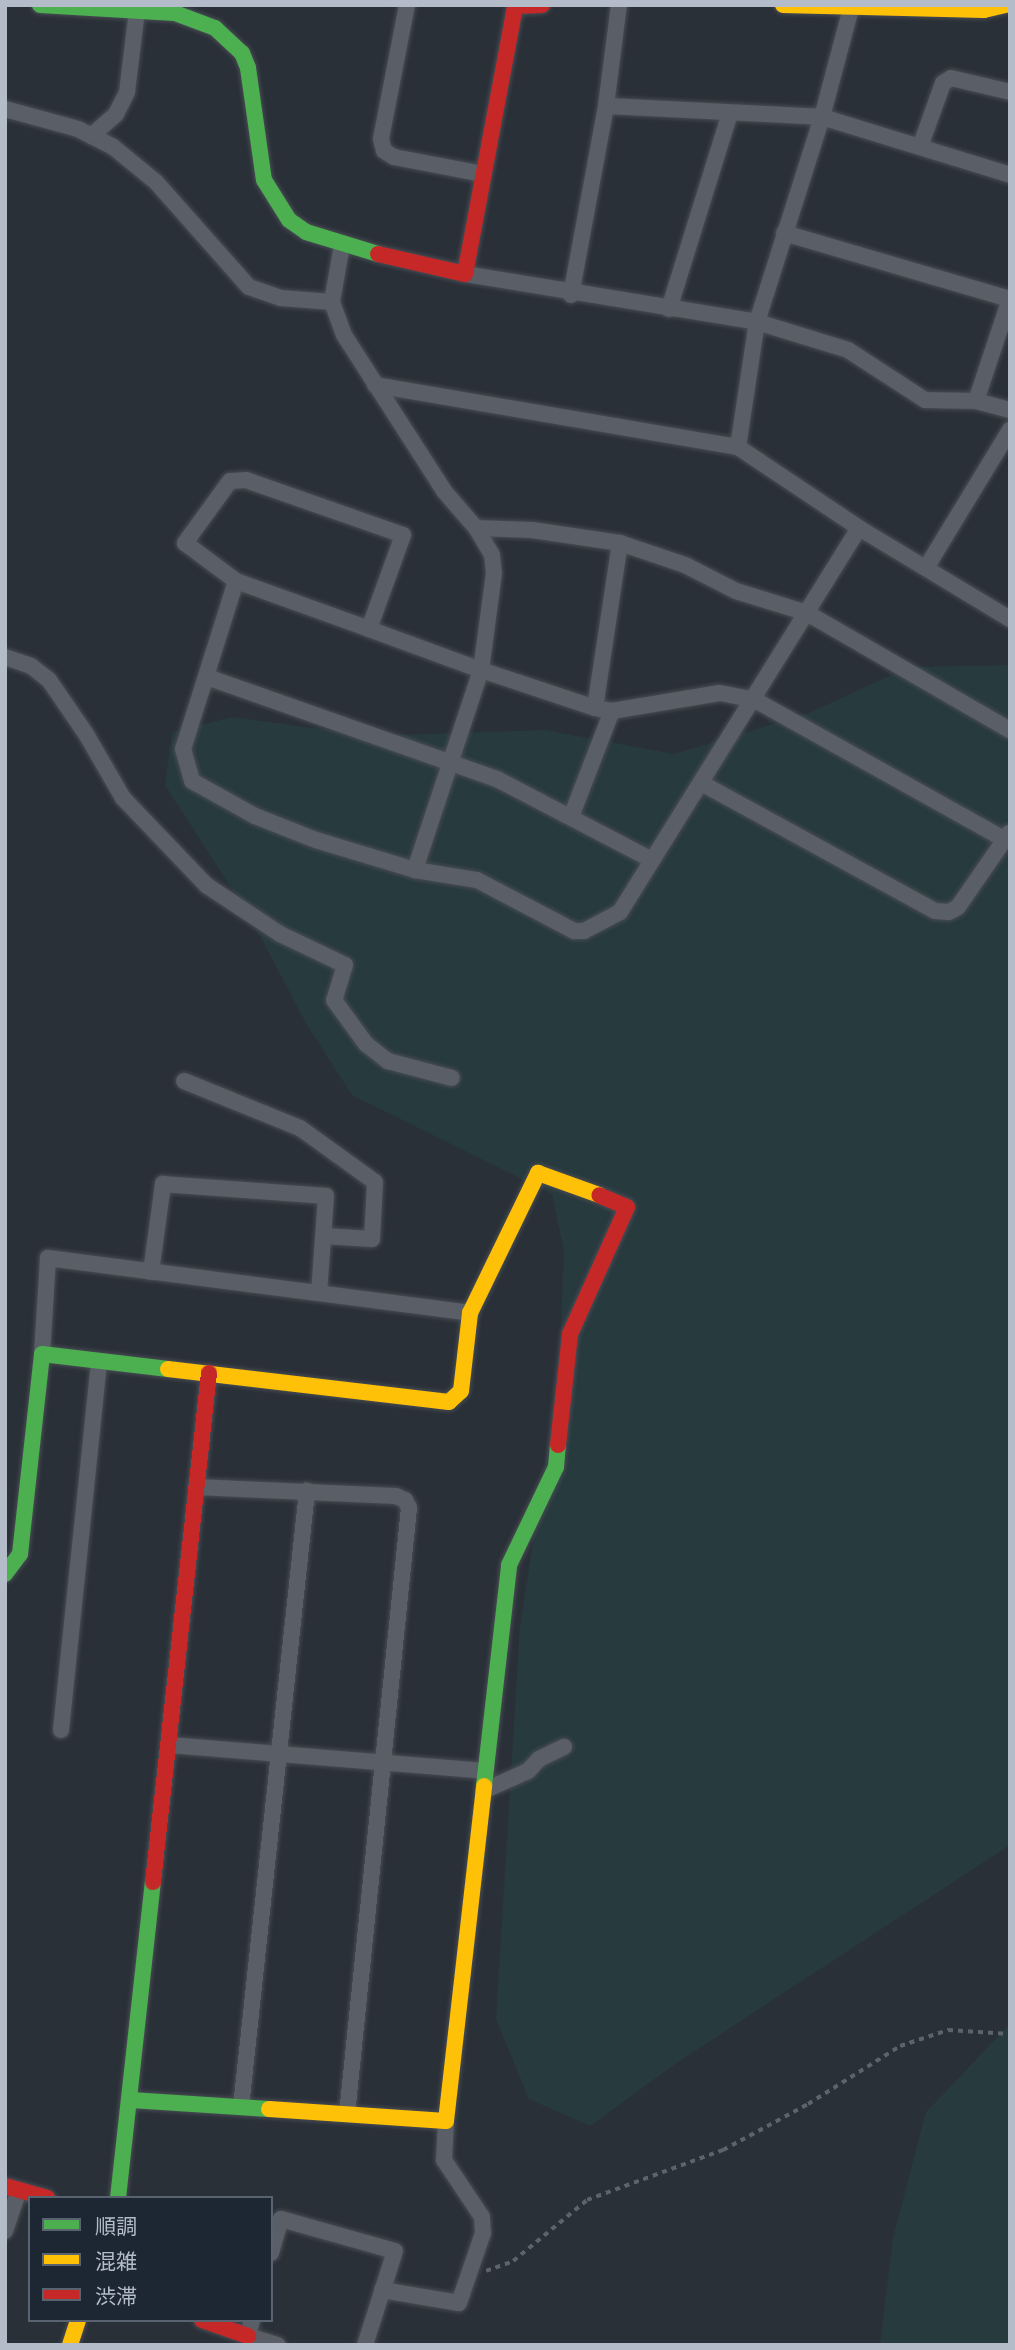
<!DOCTYPE html>
<meta charset="utf-8">
<style>
body{margin:0}
#map{position:relative;width:1015px;height:2350px;overflow:hidden;background:#2a3038;font-family:"Golos Text","Noto Sans JP",sans-serif}
div>[style]{position:absolute}
[style*='--x']{left:calc(var(--x)*1px);top:calc(var(--y)*1px);width:calc(var(--w)*1px);rotate:calc(var(--a)*1deg)}
.green>*{inset:0;background:#273a3e}
.path>*{height:3.5px;margin-top:-1.75px;transform-origin:0;background:repeating-linear-gradient(90deg,#5d636a 0 5px,transparent 0 10px)}
.roads{filter:drop-shadow(0 0 2px #484c53) drop-shadow(0 0 2px #484c53)}
.street>*{height:16px;margin:-8px;padding:0 8px;transform-origin:8px;border-radius:8px;background:#5a5e66}
.fast>*{height:16px;margin:-8px;padding:0 8px;transform-origin:8px;border-radius:8px;background:#4caf50}
.slow>*{height:16px;margin:-8px;padding:0 8px;transform-origin:8px;border-radius:8px;background:#ffc107}
.jam>*{height:16px;margin:-8px;padding:0 8px;transform-origin:8px;border-radius:8px;background:#c62828}
span{translate:-50% -50%;white-space:nowrap;text-align:center;line-height:1.15;-webkit-text-stroke:6px #1d2633;paint-order:stroke}
.frame{position:absolute;inset:0;border:7px solid #b4bcc9;pointer-events:none}
.legend{position:absolute;left:28px;top:2196px;width:245px;height:126px;box-sizing:border-box;background:#1d2633;border:2px solid #59626f;margin:0;padding:9px 12px;list-style:none;font-size:21px;color:#b4bcc9}
.legend li{display:flex;align-items:center;gap:14px;height:35px}
.legend b{width:35px;border:2px solid #59626f}
</style>
<div id="map">
<div class="green">
<i style="clip-path:polygon(1010px 665px,1010px 1845px,678px 2062px,590px 2126px,529px 2099px,496px 2019px,520px 1627px,559px 1370px,564px 1252px,552px 1194px,352px 1095px,307px 1025px,250px 917px,165px 785px,172px 732px,233px 717px,371px 736px,544px 730px,674px 754px,809px 713px,909px 667px)"></i>
<i style="clip-path:polygon(1010px 2024px,1010px 2345px,880px 2345px,893px 2238px,926px 2112px)"></i>
</div>
<div class="path">
<i style="--x:486;--y:2271;--w:29;--a:-20"></i>
<i style="--x:513;--y:2261;--w:96;--a:-39.5"></i>
<i style="--x:587;--y:2200;--w:145;--a:-20.2"></i>
<i style="--x:723;--y:2150;--w:97;--a:-28.4"></i>
<i style="--x:808;--y:2104;--w:109;--a:-32.2"></i>
<i style="--x:900;--y:2046;--w:51;--a:-18.4"></i>
<i style="--x:948;--y:2030;--w:62;--a:3.7"></i>
</div>
<div class="roads">
<div class="street">
<i style="--x:407;--y:5;--w:136;--a:101"></i>
<i style="--x:381;--y:139;--w:12;--a:76"></i>
<i style="--x:384;--y:151;--w:12;--a:31"></i>
<i style="--x:394;--y:157;--w:91;--a:10.8"></i>
<i style="--x:606;--y:106;--w:216;--a:2.9"></i>
<i style="--x:822;--y:117;--w:197;--a:17.1"></i>
<i style="--x:5;--y:109;--w:76;--a:15.3"></i>
<i style="--x:78;--y:129;--w:38;--a:27"></i>
<i style="--x:112;--y:146;--w:57;--a:39.3"></i>
<i style="--x:156;--y:182;--w:140;--a:48.5"></i>
<i style="--x:249;--y:287;--w:34;--a:19"></i>
<i style="--x:281;--y:298;--w:51;--a:4.5"></i>
<i style="--x:91;--y:136;--w:33;--a:-41"></i>
<i style="--x:116;--y:114;--w:25;--a:-63"></i>
<i style="--x:127;--y:92;--w:83;--a:-83"></i>
<i style="--x:920;--y:147;--w:68;--a:-70.2"></i>
<i style="--x:943;--y:83;--w:9;--a:-32"></i>
<i style="--x:951;--y:78;--w:61;--a:13.3"></i>
<i style="--x:784;--y:233;--w:235;--a:16.3"></i>
<i style="--x:342;--y:245;--w:58;--a:100"></i>
<i style="--x:332;--y:302;--w:35;--a:70"></i>
<i style="--x:344;--y:335;--w:185;--a:57.3"></i>
<i style="--x:444;--y:491;--w:49;--a:49.1"></i>
<i style="--x:476;--y:528;--w:31;--a:59"></i>
<i style="--x:492;--y:555;--w:18;--a:84"></i>
<i style="--x:494;--y:573;--w:98;--a:97.6"></i>
<i style="--x:481;--y:670;--w:211;--a:108.3"></i>
<i style="--x:465;--y:274;--w:296;--a:9.3"></i>
<i style="--x:757;--y:322;--w:95;--a:17.1"></i>
<i style="--x:848;--y:350;--w:92;--a:33"></i>
<i style="--x:925;--y:400;--w:51;--a:1.1"></i>
<i style="--x:976;--y:401;--w:35;--a:15"></i>
<i style="--x:571;--y:295;--w:192;--a:-79.5"></i>
<i style="--x:606;--y:106;--w:102;--a:-82.7"></i>
<i style="--x:669;--y:309;--w:205;--a:-72.7"></i>
<i style="--x:375;--y:385;--w:368;--a:9.7"></i>
<i style="--x:738;--y:447;--w:146;--a:33.8"></i>
<i style="--x:859;--y:528;--w:176;--a:31.1"></i>
<i style="--x:976;--y:401;--w:108;--a:-71.6"></i>
<i style="--x:738;--y:447;--w:126;--a:-81.4"></i>
<i style="--x:757;--y:322;--w:215;--a:-72.4"></i>
<i style="--x:822;--y:117;--w:113;--a:-75.1"></i>
<i style="--x:476;--y:528;--w:56;--a:2"></i>
<i style="--x:532;--y:530;--w:89;--a:8.4"></i>
<i style="--x:620;--y:543;--w:69;--a:18.7"></i>
<i style="--x:685;--y:565;--w:57;--a:27"></i>
<i style="--x:736;--y:591;--w:74;--a:17.2"></i>
<i style="--x:807;--y:613;--w:234;--a:30"></i>
<i style="--x:926;--y:568;--w:162;--a:-58.7"></i>
<i style="--x:236;--y:581;--w:176;--a:107.5"></i>
<i style="--x:183;--y:749;--w:33;--a:74"></i>
<i style="--x:192;--y:781;--w:72;--a:29.1"></i>
<i style="--x:255;--y:816;--w:66;--a:21.5"></i>
<i style="--x:316;--y:840;--w:103;--a:16.9"></i>
<i style="--x:415;--y:870;--w:63;--a:9.2"></i>
<i style="--x:477;--y:880;--w:110;--a:27.7"></i>
<i style="--x:574;--y:931;--w:10;--a:0"></i>
<i style="--x:584;--y:931;--w:41;--a:-27.8"></i>
<i style="--x:620;--y:912;--w:452;--a:-58.1"></i>
<i style="--x:369;--y:629;--w:100;--a:-70.1"></i>
<i style="--x:403;--y:535;--w:166;--a:-160.7"></i>
<i style="--x:246;--y:480;--w:16;--a:176"></i>
<i style="--x:230;--y:481;--w:77;--a:126"></i>
<i style="--x:185;--y:543;--w:64;--a:36.7"></i>
<i style="--x:236;--y:581;--w:141;--a:19.8"></i>
<i style="--x:369;--y:629;--w:119;--a:20.1"></i>
<i style="--x:481;--y:670;--w:120;--a:18.4"></i>
<i style="--x:595;--y:708;--w:17;--a:10"></i>
<i style="--x:612;--y:711;--w:109;--a:-9.5"></i>
<i style="--x:720;--y:693;--w:36;--a:11"></i>
<i style="--x:755;--y:700;--w:285;--a:29.2"></i>
<i style="--x:5;--y:657;--w:28;--a:19"></i>
<i style="--x:31;--y:666;--w:23;--a:38"></i>
<i style="--x:49;--y:680;--w:65;--a:55.6"></i>
<i style="--x:86;--y:734;--w:74;--a:60"></i>
<i style="--x:123;--y:798;--w:120;--a:46.3"></i>
<i style="--x:206;--y:885;--w:89;--a:33.5"></i>
<i style="--x:280;--y:934;--w:72;--a:25.5"></i>
<i style="--x:345;--y:965;--w:37;--a:107"></i>
<i style="--x:334;--y:1000;--w:54;--a:54"></i>
<i style="--x:366;--y:1044;--w:28;--a:38"></i>
<i style="--x:388;--y:1061;--w:66;--a:14.9"></i>
<i style="--x:207;--y:677;--w:307;--a:19.4"></i>
<i style="--x:497;--y:779;--w:175;--a:27.6"></i>
<i style="--x:595;--y:708;--w:167;--a:-81.4"></i>
<i style="--x:703;--y:784;--w:264;--a:28.7"></i>
<i style="--x:935;--y:911;--w:14;--a:4"></i>
<i style="--x:949;--y:912;--w:10;--a:-29"></i>
<i style="--x:958;--y:907;--w:90;--a:-55.4"></i>
<i style="--x:571;--y:817;--w:114;--a:-68.9"></i>
<i style="--x:184;--y:1081;--w:125;--a:22.1"></i>
<i style="--x:300;--y:1128;--w:92;--a:35.8"></i>
<i style="--x:375;--y:1182;--w:57;--a:93"></i>
<i style="--x:372;--y:1239;--w:48;--a:-176.4"></i>
<i style="--x:151;--y:1272;--w:89;--a:-82.2"></i>
<i style="--x:163;--y:1184;--w:163;--a:4.2"></i>
<i style="--x:326;--y:1196;--w:97;--a:94.1"></i>
<i style="--x:42;--y:1354;--w:96;--a:-86.4"></i>
<i style="--x:48;--y:1258;--w:426;--a:7.4"></i>
<i style="--x:196;--y:1487;--w:200;--a:2.6"></i>
<i style="--x:396;--y:1496;--w:10;--a:24"></i>
<i style="--x:405;--y:1500;--w:9;--a:63"></i>
<i style="--x:409;--y:1508;--w:609;--a:95.84"></i>
<i style="--x:61;--y:1730;--w:371;--a:-84.1"></i>
<i style="--x:170;--y:1745;--w:316;--a:4.7"></i>
<i style="--x:483;--y:1791;--w:49;--a:-24"></i>
<i style="--x:528;--y:1771;--w:16;--a:-47"></i>
<i style="--x:539;--y:1759;--w:28;--a:-26"></i>
<i style="--x:241;--y:2107;--w:620;--a:-83.88"></i>
<i style="--x:5;--y:2231;--w:43;--a:-71.1"></i>
<i style="--x:271;--y:2253;--w:35;--a:-74"></i>
<i style="--x:281;--y:2219;--w:118;--a:15.7"></i>
<i style="--x:395;--y:2251;--w:99;--a:107.7"></i>
<i style="--x:382;--y:2290;--w:78;--a:9.6"></i>
<i style="--x:459;--y:2303;--w:74;--a:-71.1"></i>
<i style="--x:483;--y:2233;--w:16;--a:-94"></i>
<i style="--x:482;--y:2217;--w:69;--a:-123.7"></i>
<i style="--x:444;--y:2160;--w:39;--a:-87"></i>
<i style="--x:252;--y:2320;--w:16;--a:104"></i>
<i style="--x:248;--y:2336;--w:31;--a:17"></i>
</div>
<div class="fast">
<i style="--x:40;--y:5;--w:135;--a:3.4"></i>
<i style="--x:175;--y:13;--w:43;--a:20.6"></i>
<i style="--x:215;--y:28;--w:37;--a:43"></i>
<i style="--x:242;--y:53;--w:16;--a:68"></i>
<i style="--x:248;--y:68;--w:113;--a:81.9"></i>
<i style="--x:264;--y:180;--w:47;--a:58"></i>
<i style="--x:289;--y:220;--w:21;--a:35"></i>
<i style="--x:306;--y:232;--w:75;--a:17"></i>
<i style="--x:5;--y:1574;--w:25;--a:-53"></i>
<i style="--x:20;--y:1554;--w:201;--a:-83.7"></i>
<i style="--x:42;--y:1354;--w:127;--a:6.8"></i>
<i style="--x:484;--y:1786;--w:222;--a:-83.5"></i>
<i style="--x:509;--y:1565;--w:109;--a:-64.4"></i>
<i style="--x:556;--y:1467;--w:22;--a:-85"></i>
<i style="--x:131;--y:2100;--w:138;--a:3.7"></i>
<i style="--x:118;--y:2198;--w:318;--a:-83.7"></i>
</div>
<div class="slow">
<i style="--x:783;--y:5;--w:201;--a:1.4"></i>
<i style="--x:984;--y:10;--w:22;--a:-13"></i>
<i style="--x:168;--y:1369;--w:283;--a:6.7"></i>
<i style="--x:449;--y:1402;--w:16;--a:-43"></i>
<i style="--x:461;--y:1391;--w:79;--a:-83.4"></i>
<i style="--x:470;--y:1313;--w:156;--a:-64.1"></i>
<i style="--x:538;--y:1173;--w:65;--a:19.8"></i>
<i style="--x:269;--y:2109;--w:177;--a:3.9"></i>
<i style="--x:446;--y:2121;--w:337;--a:-83.5"></i>
<i style="--x:70;--y:2345;--w:26;--a:-72"></i>
</div>
<div class="jam">
<i style="--x:378;--y:254;--w:89;--a:12.9"></i>
<i style="--x:465;--y:274;--w:273;--a:-79.4"></i>
<i style="--x:515;--y:6;--w:27;--a:-2"></i>
<i style="--x:558;--y:1445;--w:112;--a:-83.8"></i>
<i style="--x:570;--y:1334;--w:139;--a:-65.8"></i>
<i style="--x:627;--y:1207;--w:30;--a:-157"></i>
<i style="--x:153;--y:1882;--w:512;--a:-83.72"></i>
<i style="--x:5;--y:2186;--w:44;--a:15.9"></i>
<i style="--x:202;--y:2320;--w:49;--a:19.2"></i>
</div>
</div>
<div class="frame"></div>
<ul class="legend">
<li><b style="height:9px;background:#4caf50"></b>順調</li>
<li><b style="height:9px;background:#ffc107"></b>混雑</li>
<li><b style="height:9px;background:#c62828"></b>渋滞</li>
</ul>
</div>
